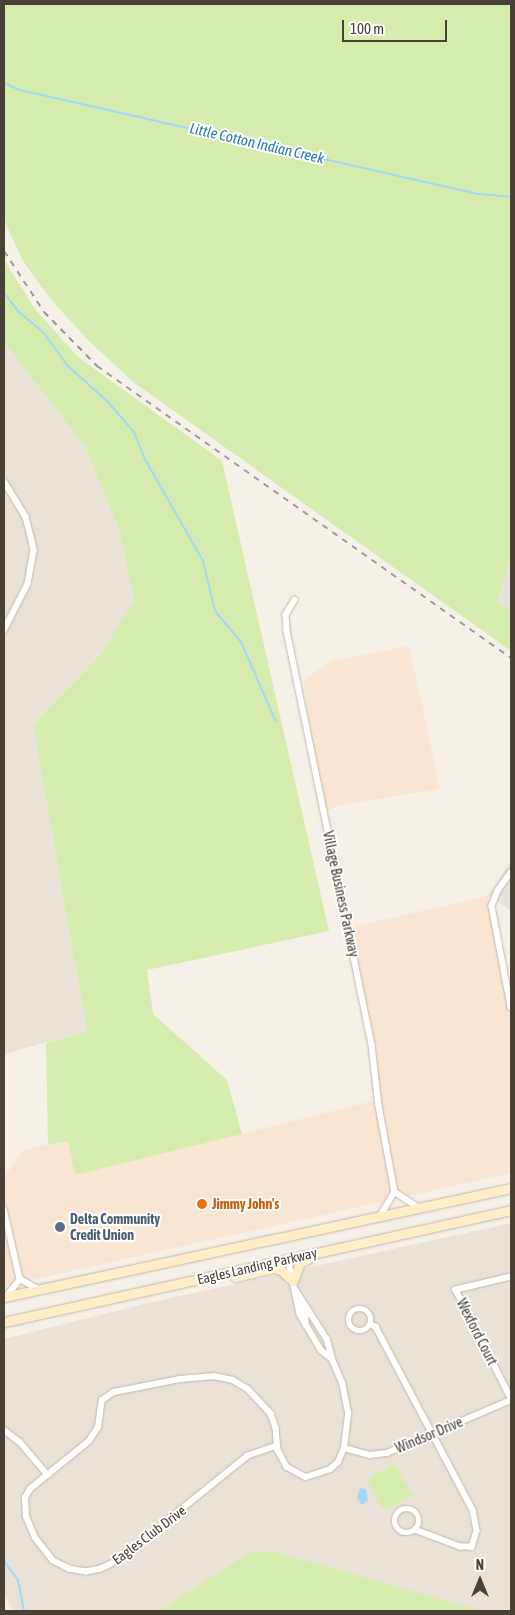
<!DOCTYPE html>
<style>
body{margin:0}
#map{position:relative;width:515px;height:1615px;overflow:hidden;background:#f5f0e8;font-family:"Asap Condensed",sans-serif}
div>[style]{position:absolute}
[style*='--x']{left:calc(var(--x)*1px);top:calc(var(--y)*1px);width:calc(var(--w)*1px);rotate:calc(var(--a)*1deg)}
.residential>*{inset:0;background:#eae2d6}
.commercial>*{inset:0;background:#f8e6d2}
.industrial>*{inset:0;background:#e8e2dd}
.green>*{inset:0;background:#d5ecae}
.water>*{inset:0;background:#a0d9f6}
.stream>*{height:2px;margin:-1px;padding:0 1px;transform-origin:1px;border-radius:1px;background:#a0d9f6}
.roads{filter:drop-shadow(0 0 1px #c2b8aa) drop-shadow(0 0 1px #c2b8aa)}
.minor>*{height:5.5px;margin:-2.75px;padding:0 2.75px;transform-origin:2.75px;border-radius:2.75px;background:#fff}
.minor>.ring{margin:-2.75px;padding:0;box-sizing:content-box;background:none;border:5.5px solid #fff;border-radius:50%}
.secondary>*{height:9px;margin:-4.5px;padding:0 4.5px;transform-origin:4.5px;border-radius:4.5px;background:#ffeec8}
.rail>*{height:2px;margin-top:-1px;transform-origin:0;background:repeating-linear-gradient(90deg,#989898 0 6px,transparent 0 12px)}
.dots>*{width:14px;height:14px;translate:-50% -50%;box-sizing:border-box;border:2px solid #fff;border-radius:50%}
span{translate:-50% -50%;white-space:nowrap;text-align:center;line-height:1.15;-webkit-text-stroke:4px #fff;paint-order:stroke}
.street-label{font-size:14px;color:#494036}
.food-label{font-size:14px;color:#c56008;font-weight:700}
.left{translate:0 -50%;text-align:left}
.service-label{font-size:14px;color:#4e5e75;font-weight:700}
.water-label{font-size:15px;color:#247dae;font-style:italic}
.frame{position:absolute;inset:0;border:5px solid #494036;pointer-events:none}
.north{position:absolute;left:455px;top:1555px;width:50px;height:50px;-webkit-text-stroke:4px #fff;paint-order:stroke;rotate:0deg;font-size:14px;font-weight:700;line-height:20px;text-align:center;color:#494036}
.north::after{content:'';display:block;margin:auto;width:18px;height:22px;background:#494036;clip-path:polygon(50% 0,100% 100%,50% 72%,0 100%)}
.scale{position:absolute;left:342px;top:20px;width:105px;height:22px;box-sizing:border-box;border:2px solid #494036;border-top:0;padding-left:6px;font-size:15px;line-height:18px;white-space:nowrap;color:#494036;-webkit-text-stroke:4px #fff;paint-order:stroke}
</style>
<div id="map">
<div class="residential">
<i style="clip-path:polygon(4px 342px,85px 447px,119px 529px,134px 602px,101px 654px,33px 725px,87px 1031px,4px 1054px)"></i>
<i style="clip-path:polygon(511px 1223px,511px 1611px,479px 1611px,273px 1551px,250px 1553px,159px 1611px,14px 1611px,4px 1595px,4px 1339px,144px 1304px)"></i>
</div>
<div class="commercial">
<i style="clip-path:polygon(409px 646px,440px 789px,339px 805px,321px 814px,304px 680px,331px 661px)"></i>
<i style="clip-path:polygon(488px 896px,511px 1010px,511px 1173px,4px 1286px,4px 1178px,23px 1150px,68px 1140px,75px 1175px,382px 1099px,343px 929px)"></i>
</div>
<div class="industrial">
<i style="clip-path:polygon(511px 559px,511px 611px,497px 602px)"></i>
<i style="clip-path:polygon(511px 861px,511px 911px,488px 896px)"></i>
</div>
<div class="green">
<i style="clip-path:polygon(4px 4px,511px 4px,511px 559px,497px 602px,511px 611px,511px 651px,132px 381px,88px 340px,53px 302px,24px 263px,4px 220px)"></i>
<i style="clip-path:polygon(4px 260px,35px 309px,78px 357px,222px 461px,329px 931px,147px 970px,153px 1014px,227px 1080px,242px 1134px,75px 1175px,68px 1141px,48px 1145px,46px 1043px,87px 1031px,33px 725px,101px 654px,134px 601px,119px 529px,85px 447px,4px 342px)"></i>
<i style="clip-path:polygon(394px 1463px,413px 1496px,386px 1510px,382px 1508px,367px 1479px)"></i>
<i style="clip-path:polygon(273px 1551px,475px 1609px,479px 1611px,159px 1611px,250px 1552px)"></i>
</div>
<div class="water">
<i style="clip-path:polygon(360px 1488px,366px 1489px,368px 1500px,362px 1505px,357px 1498px)"></i>
</div>
<div class="stream">
<i style="--x:4;--y:83;--w:17;--a:24"></i>
<i style="--x:20;--y:90;--w:471;--a:12.8"></i>
<i style="--x:479;--y:194;--w:32;--a:5"></i>
<i style="--x:4;--y:293;--w:24;--a:52"></i>
<i style="--x:19;--y:312;--w:31;--a:40"></i>
<i style="--x:43;--y:332;--w:42;--a:53.7"></i>
<i style="--x:68;--y:366;--w:52;--a:41.9"></i>
<i style="--x:107;--y:401;--w:41;--a:48.9"></i>
<i style="--x:134;--y:432;--w:31;--a:68"></i>
<i style="--x:146;--y:461;--w:115;--a:60.3"></i>
<i style="--x:203;--y:561;--w:51;--a:76.5"></i>
<i style="--x:215;--y:611;--w:40;--a:50"></i>
<i style="--x:241;--y:642;--w:87;--a:66.4"></i>
<i style="--x:4;--y:1561;--w:24;--a:54"></i>
<i style="--x:18;--y:1580;--w:32;--a:79"></i>
</div>
<div class="roads">
<div class="minor">
<i style="--x:4;--y:481;--w:42;--a:58.6"></i>
<i style="--x:26;--y:517;--w:34;--a:76"></i>
<i style="--x:34;--y:550;--w:35;--a:100"></i>
<i style="--x:28;--y:584;--w:53;--a:117.1"></i>
<i style="--x:295;--y:600;--w:17;--a:121"></i>
<i style="--x:286;--y:615;--w:16;--a:86"></i>
<i style="--x:287;--y:631;--w:423;--a:78.4"></i>
<i style="--x:372;--y:1045;--w:61;--a:83.5"></i>
<i style="--x:379;--y:1106;--w:87;--a:79.5"></i>
<i style="--x:395;--y:1192;--w:27;--a:121"></i>
<i style="--x:511;--y:873;--w:22;--a:126"></i>
<i style="--x:498;--y:891;--w:16;--a:112"></i>
<i style="--x:492;--y:906;--w:103;--a:79.3"></i>
<i style="--x:395;--y:1192;--w:27;--a:33"></i>
<i style="--x:4;--y:1209;--w:72;--a:77.1"></i>
<i style="--x:20;--y:1279;--w:21;--a:29"></i>
<i style="--x:288;--y:1258;--w:57;--a:77.9"></i>
<i style="--x:300;--y:1314;--w:42;--a:59.7"></i>
<i style="--x:321;--y:1350;--w:14;--a:39"></i>
<i style="--x:332;--y:1359;--w:20;--a:-105"></i>
<i style="--x:327;--y:1340;--w:59;--a:-122.6"></i>
<i style="--x:511;--y:1277;--w:57;--a:166.7"></i>
<i style="--x:456;--y:1290;--w:121;--a:63"></i>
<i style="--x:6;--y:1297;--w:23;--a:-52"></i>
<i style="--x:299;--y:1301;--w:15;--a:62"></i>
<i style="--x:306;--y:1314;--w:11;--a:90"></i>
<i class="ring" style="left:349px;top:1309px;width:16.5px;height:16.5px"></i>
<i style="--x:371;--y:1324;--w:6;--a:31"></i>
<i style="--x:376;--y:1327;--w:207;--a:62.1"></i>
<i style="--x:473;--y:1510;--w:21;--a:79"></i>
<i style="--x:477;--y:1531;--w:17;--a:107"></i>
<i style="--x:472;--y:1547;--w:12;--a:180"></i>
<i style="--x:460;--y:1547;--w:48;--a:-159.3"></i>
<i style="--x:4;--y:1430;--w:20;--a:37"></i>
<i style="--x:20;--y:1442;--w:43;--a:49.7"></i>
<i style="--x:277;--y:1446;--w:31;--a:161"></i>
<i style="--x:248;--y:1456;--w:167;--a:141.1"></i>
<i style="--x:118;--y:1561;--w:19;--a:155"></i>
<i style="--x:101;--y:1569;--w:15;--a:169"></i>
<i style="--x:86;--y:1572;--w:17;--a:-170"></i>
<i style="--x:69;--y:1569;--w:18;--a:-153"></i>
<i style="--x:53;--y:1561;--w:29;--a:-128"></i>
<i style="--x:35;--y:1538;--w:23;--a:-113"></i>
<i style="--x:26;--y:1517;--w:19;--a:-93"></i>
<i style="--x:25;--y:1498;--w:10;--a:-61"></i>
<i style="--x:30;--y:1489;--w:76;--a:-39.1"></i>
<i style="--x:89;--y:1441;--w:17;--a:-57"></i>
<i style="--x:98;--y:1427;--w:27;--a:-82"></i>
<i style="--x:102;--y:1400;--w:14;--a:-34"></i>
<i style="--x:114;--y:1392;--w:67;--a:-11.1"></i>
<i style="--x:180;--y:1379;--w:34;--a:-5"></i>
<i style="--x:214;--y:1376;--w:19;--a:12"></i>
<i style="--x:233;--y:1380;--w:17;--a:31"></i>
<i style="--x:248;--y:1389;--w:34;--a:47"></i>
<i style="--x:271;--y:1414;--w:15;--a:70"></i>
<i style="--x:276;--y:1428;--w:22;--a:85"></i>
<i style="--x:278;--y:1450;--w:19;--a:62"></i>
<i style="--x:287;--y:1467;--w:21;--a:28"></i>
<i style="--x:306;--y:1477;--w:25;--a:-18"></i>
<i style="--x:330;--y:1469;--w:11;--a:-41"></i>
<i style="--x:338;--y:1462;--w:15;--a:-67"></i>
<i style="--x:344;--y:1448;--w:35;--a:-83"></i>
<i style="--x:348;--y:1413;--w:31;--a:-101"></i>
<i style="--x:342;--y:1383;--w:26;--a:-113"></i>
<i style="--x:344;--y:1448;--w:27;--a:15"></i>
<i style="--x:370;--y:1455;--w:17;--a:-7"></i>
<i style="--x:387;--y:1453;--w:135;--a:-23.1"></i>
<i class="ring" style="left:395px;top:1509px;width:18.5px;height:18.5px"></i>
</div>
<div class="secondary">
<i style="--x:235;--y:1277;--w:39;--a:-13"></i>
<i style="--x:273;--y:1268;--w:8;--a:14"></i>
<i style="--x:281;--y:1270;--w:16;--a:43"></i>
<i style="--x:293;--y:1281;--w:19;--a:-69"></i>
<i style="--x:300;--y:1263;--w:15;--a:-28"></i>
<i style="--x:4;--y:1297;--w:519;--a:-12.13"></i>
<i style="--x:4;--y:1322;--w:519;--a:-12.46"></i>
</div>
</div>
<div class="rail">
<i style="--x:4;--y:251;--w:73;--a:56.7"></i>
<i style="--x:44;--y:312;--w:76;--a:45.5"></i>
<i style="--x:97;--y:366;--w:507;--a:35.2"></i>
</div>
<div class="dots">
<i style="left:202px;top:1204px;background:#e8710a"></i>
<i style="left:60px;top:1227px;background:#5c6f8a"></i>
</div>
<div class="street-label">
<span style="left:341px;top:894px;rotate:78deg">Village Business Parkway</span>
<span style="left:257px;top:1266px;rotate:-13deg">Eagles Landing Parkway</span>
<span style="left:477px;top:1332px;rotate:63deg">Wexford Court</span>
<span style="left:429px;top:1435px;rotate:-23deg">Windsor Drive</span>
<span style="left:149px;top:1535px;rotate:-37deg">Eagles Club Drive</span>
</div>
<div class="food-label">
<span class="left" style="left:212px;top:1204px">Jimmy John's</span>
</div>
<div class="service-label">
<span class="left" style="left:70px;top:1227px">Delta Community<br>Credit Union</span>
</div>
<div class="water-label">
<span style="left:257px;top:143px;rotate:13deg">Little Cotton Indian Creek</span>
</div>
<div class="frame"></div>
<div class="north">N</div>
<div class="scale">100 m</div>
</div>
